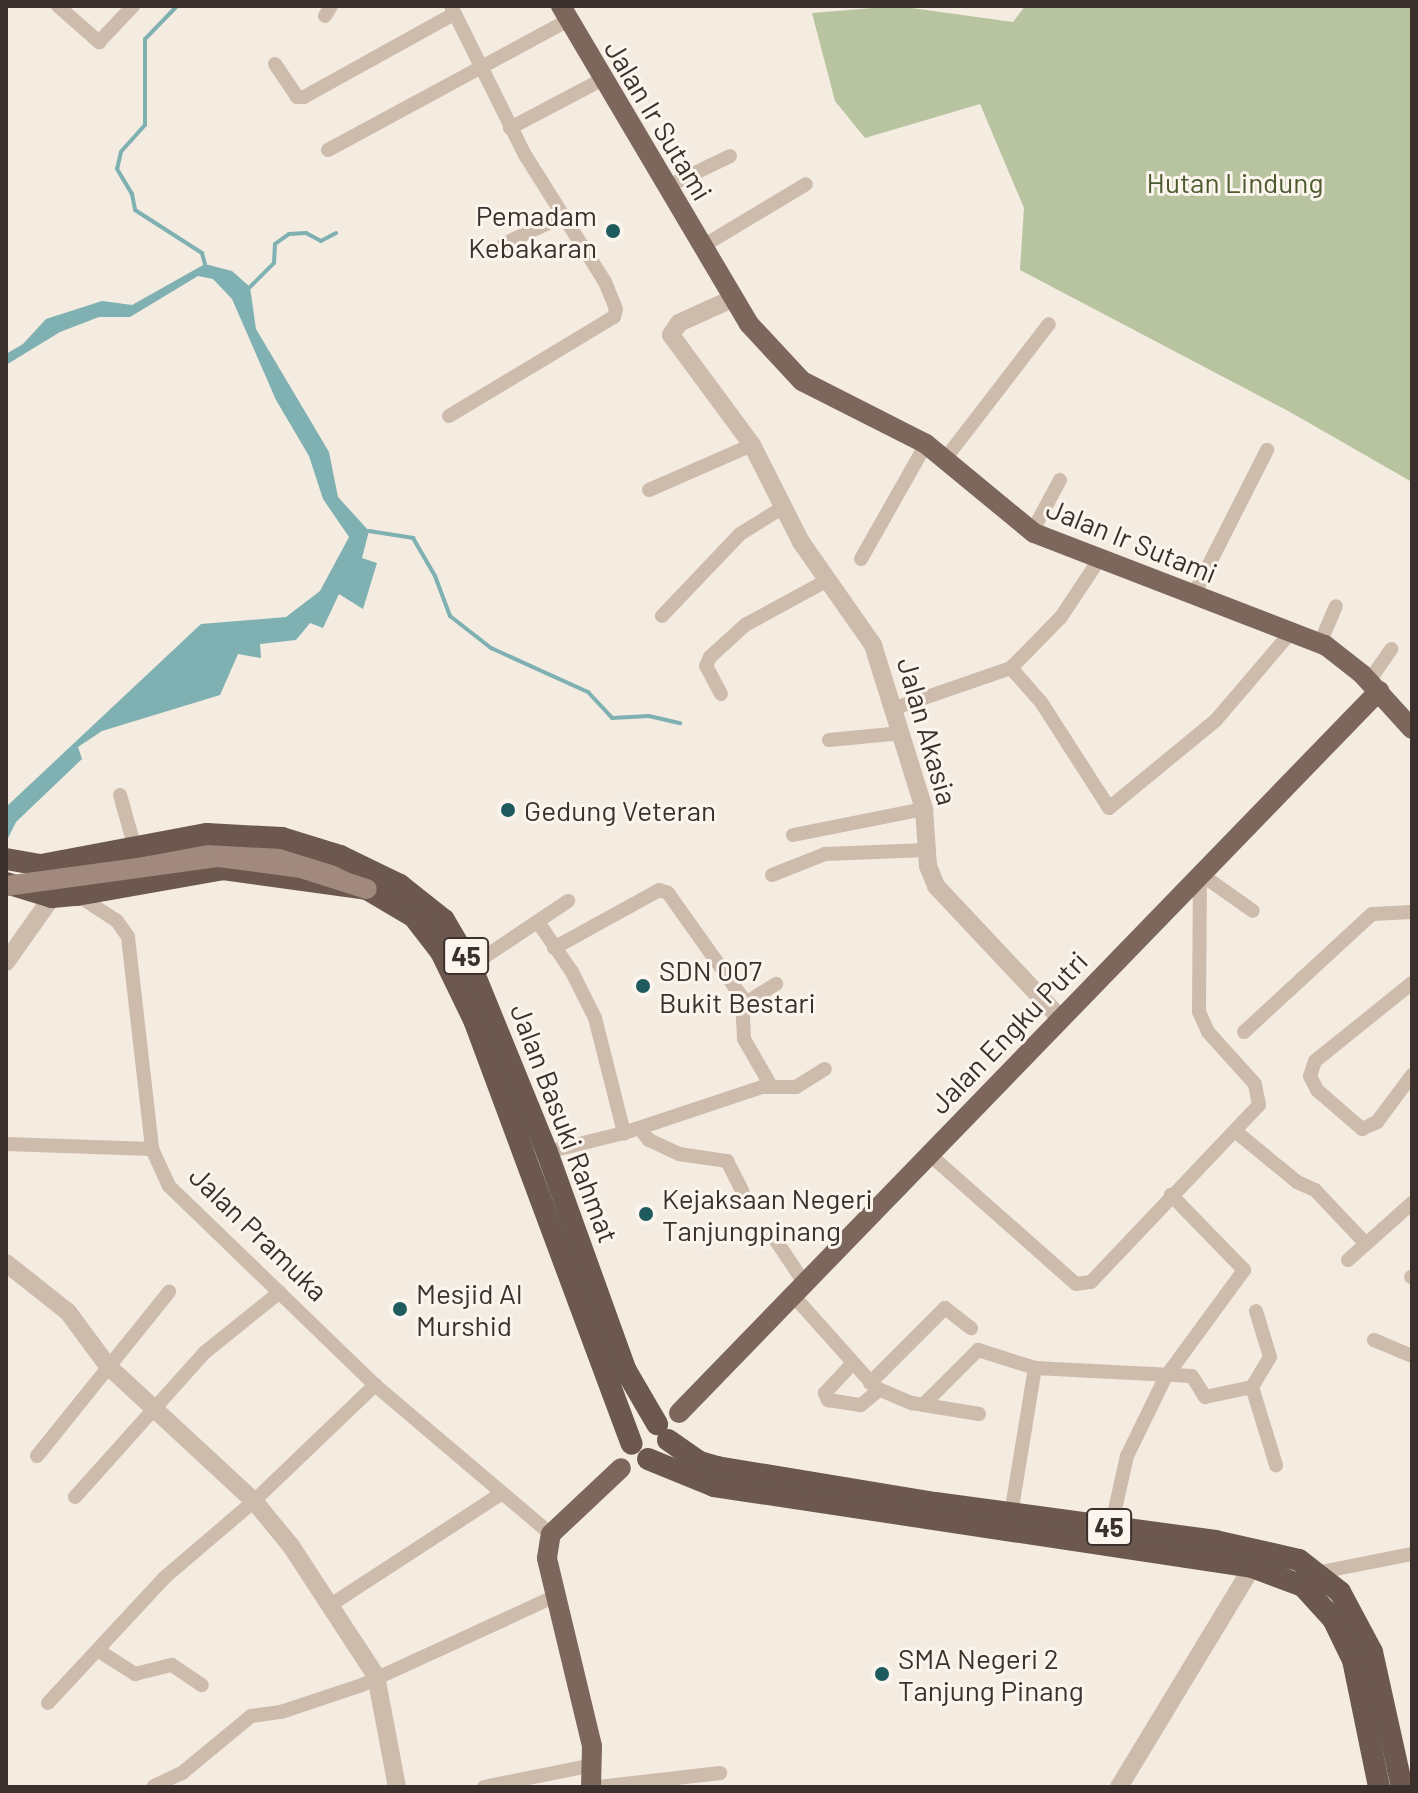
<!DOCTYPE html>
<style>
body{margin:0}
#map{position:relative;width:1418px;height:1793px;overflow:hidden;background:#f4ebe1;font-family:Barlow,sans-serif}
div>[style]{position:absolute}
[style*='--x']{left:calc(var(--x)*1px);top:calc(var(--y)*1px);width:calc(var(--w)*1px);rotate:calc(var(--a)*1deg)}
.green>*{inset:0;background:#b8c4a0}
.water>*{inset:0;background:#7fb0b2}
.stream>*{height:4px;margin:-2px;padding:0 2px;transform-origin:2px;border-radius:2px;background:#7fb0b2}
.minor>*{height:14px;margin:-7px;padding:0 7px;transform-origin:7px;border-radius:7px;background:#cdbbac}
.tertiary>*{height:18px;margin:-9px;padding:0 9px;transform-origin:9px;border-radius:9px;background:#cdbbac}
.secondary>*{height:20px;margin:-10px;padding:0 10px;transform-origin:10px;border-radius:10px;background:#a18a7d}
.primary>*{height:20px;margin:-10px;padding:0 10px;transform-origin:10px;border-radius:10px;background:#7d675c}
.trunk>*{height:22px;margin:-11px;padding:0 11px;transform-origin:11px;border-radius:11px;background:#6c584f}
.secondary-bridge>*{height:20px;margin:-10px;padding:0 10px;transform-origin:10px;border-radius:10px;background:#a18a7d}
.dots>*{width:22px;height:22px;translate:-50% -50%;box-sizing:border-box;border:4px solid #fbf5ee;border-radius:50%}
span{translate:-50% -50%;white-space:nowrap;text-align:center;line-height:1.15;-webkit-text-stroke:6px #fbf5ee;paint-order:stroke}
.shield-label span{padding:2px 6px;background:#fbf5ee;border:2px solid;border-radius:6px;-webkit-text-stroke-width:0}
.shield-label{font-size:26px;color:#3b302b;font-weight:700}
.street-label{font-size:28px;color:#3b302b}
.park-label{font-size:28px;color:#4a5a2e}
.poi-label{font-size:28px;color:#3b302b}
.right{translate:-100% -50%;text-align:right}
.left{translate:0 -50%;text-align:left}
.frame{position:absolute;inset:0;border:8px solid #3b302b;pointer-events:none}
</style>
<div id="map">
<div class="green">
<i style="clip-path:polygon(897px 6px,1013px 22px,1025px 6px,1412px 6px,1412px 482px,1290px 412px,1020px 270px,1024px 208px,980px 104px,865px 138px,835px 101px,812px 13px)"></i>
</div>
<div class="water">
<i style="clip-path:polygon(205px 264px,232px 271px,250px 287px,256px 329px,329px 452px,338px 497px,369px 531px,362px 558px,377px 563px,363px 609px,339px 594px,323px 628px,310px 623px,296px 640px,260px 644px,261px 658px,238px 654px,220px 695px,102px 731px,78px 747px,82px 759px,16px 822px,6px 842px,6px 807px,201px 624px,286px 617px,320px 591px,349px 537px,323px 499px,309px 456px,276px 400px,232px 299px,213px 279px,198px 276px,130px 317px,99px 317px,60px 332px,6px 365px,6px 354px,23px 344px,46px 319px,102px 301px,132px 305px)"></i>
</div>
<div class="stream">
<i style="--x:177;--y:6;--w:46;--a:134.1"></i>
<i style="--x:145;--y:39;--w:86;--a:90"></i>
<i style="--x:145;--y:125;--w:36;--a:132"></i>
<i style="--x:121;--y:152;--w:17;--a:103"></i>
<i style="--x:117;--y:169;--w:29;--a:59"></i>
<i style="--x:132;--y:194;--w:16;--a:79"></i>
<i style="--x:135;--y:210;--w:80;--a:32.7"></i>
<i style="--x:202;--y:253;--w:11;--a:75"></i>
<i style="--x:250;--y:287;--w:34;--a:-45"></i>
<i style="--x:274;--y:263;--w:19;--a:-87"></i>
<i style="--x:275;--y:244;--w:17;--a:-36"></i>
<i style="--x:289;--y:234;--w:17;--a:-3"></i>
<i style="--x:306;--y:233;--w:17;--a:28"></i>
<i style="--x:321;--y:241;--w:17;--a:-28"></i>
<i style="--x:369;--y:531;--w:45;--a:9"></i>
<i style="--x:413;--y:538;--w:44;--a:59.9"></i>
<i style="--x:435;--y:576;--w:43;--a:69.4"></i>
<i style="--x:450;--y:616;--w:52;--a:38"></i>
<i style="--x:491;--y:648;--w:107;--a:24.4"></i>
<i style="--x:588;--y:692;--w:35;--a:47"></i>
<i style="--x:612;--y:718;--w:37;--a:-3"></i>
<i style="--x:649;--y:716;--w:32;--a:13"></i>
</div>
<div class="minor">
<i style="--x:58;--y:6;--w:55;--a:41.3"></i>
<i style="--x:99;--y:42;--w:50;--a:-46.6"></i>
<i style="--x:325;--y:16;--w:12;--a:-59"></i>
<i style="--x:275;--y:64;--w:40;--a:56"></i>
<i style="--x:297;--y:97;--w:7;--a:0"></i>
<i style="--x:304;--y:97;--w:171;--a:-29"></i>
<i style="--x:510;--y:128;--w:103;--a:-27.8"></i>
<i style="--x:328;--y:150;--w:272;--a:-28.4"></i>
<i style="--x:666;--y:187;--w:71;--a:-25.8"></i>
<i style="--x:504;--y:244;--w:65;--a:-25.4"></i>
<i style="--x:703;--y:246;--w:120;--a:-31"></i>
<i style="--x:449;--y:416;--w:192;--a:-31"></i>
<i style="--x:614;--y:317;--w:8;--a:-76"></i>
<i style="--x:616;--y:309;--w:29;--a:-112"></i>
<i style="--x:605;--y:282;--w:150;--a:-122.2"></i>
<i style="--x:525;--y:155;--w:166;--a:-116.4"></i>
<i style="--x:945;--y:459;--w:170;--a:-52.4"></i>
<i style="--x:649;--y:490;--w:112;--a:-23.6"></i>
<i style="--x:1032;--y:532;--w:59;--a:-61.7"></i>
<i style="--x:861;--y:559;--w:132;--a:-60.5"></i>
<i style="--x:1193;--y:596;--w:164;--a:-63.1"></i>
<i style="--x:662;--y:616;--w:113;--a:-46.4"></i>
<i style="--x:740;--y:534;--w:49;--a:-31.8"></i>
<i style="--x:1320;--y:643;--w:40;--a:-66.6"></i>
<i style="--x:1011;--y:668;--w:71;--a:-45.6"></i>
<i style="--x:1061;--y:617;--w:71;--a:-56.5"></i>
<i style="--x:1369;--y:681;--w:39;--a:-55"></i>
<i style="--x:721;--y:694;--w:32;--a:-118"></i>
<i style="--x:706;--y:666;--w:10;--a:-66"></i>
<i style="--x:710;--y:657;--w:47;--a:-42.4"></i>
<i style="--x:745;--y:625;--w:94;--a:-28.5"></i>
<i style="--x:895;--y:708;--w:123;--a:-19"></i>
<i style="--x:1011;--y:668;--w:45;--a:48.6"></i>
<i style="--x:1041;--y:702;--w:126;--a:57.3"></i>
<i style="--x:1109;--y:808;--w:139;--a:-39.4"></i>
<i style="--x:1216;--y:720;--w:118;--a:-49.5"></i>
<i style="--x:829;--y:740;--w:73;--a:-5.5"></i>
<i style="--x:120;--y:795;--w:55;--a:74.2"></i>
<i style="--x:793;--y:835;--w:134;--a:-11.2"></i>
<i style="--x:772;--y:875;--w:57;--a:-21.6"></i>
<i style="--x:825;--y:854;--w:102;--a:-2.2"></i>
<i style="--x:1202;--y:875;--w:62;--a:35.2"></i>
<i style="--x:77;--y:895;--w:48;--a:33"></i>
<i style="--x:117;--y:921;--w:19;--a:55"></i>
<i style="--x:128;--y:937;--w:213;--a:83.5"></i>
<i style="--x:152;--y:1149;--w:41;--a:65.3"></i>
<i style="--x:169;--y:1186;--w:286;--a:44"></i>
<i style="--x:375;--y:1385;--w:231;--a:40.3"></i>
<i style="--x:538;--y:922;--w:60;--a:55.8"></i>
<i style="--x:572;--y:972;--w:51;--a:63.4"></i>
<i style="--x:595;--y:1018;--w:119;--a:75.8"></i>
<i style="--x:554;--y:948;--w:120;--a:-28.9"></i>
<i style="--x:659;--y:890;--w:9;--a:18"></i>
<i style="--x:668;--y:893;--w:128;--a:54.6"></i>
<i style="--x:742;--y:997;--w:42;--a:87.3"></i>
<i style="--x:744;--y:1039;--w:54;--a:60.1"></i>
<i style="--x:471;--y:966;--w:117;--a:-33.8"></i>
<i style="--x:1412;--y:983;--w:124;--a:141.2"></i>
<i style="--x:1315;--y:1061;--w:16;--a:108"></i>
<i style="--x:1310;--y:1076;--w:16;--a:63"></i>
<i style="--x:1317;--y:1090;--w:60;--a:40.9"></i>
<i style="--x:1362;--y:1129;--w:17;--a:-25"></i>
<i style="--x:1377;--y:1122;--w:59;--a:-53.3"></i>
<i style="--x:744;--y:1004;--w:38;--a:-32"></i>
<i style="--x:1244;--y:1032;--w:174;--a:-42.7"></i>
<i style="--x:1372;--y:914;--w:40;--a:-2.9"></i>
<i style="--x:639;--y:1128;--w:16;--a:50"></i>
<i style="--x:649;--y:1140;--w:33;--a:25"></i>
<i style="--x:679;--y:1154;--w:49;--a:8.3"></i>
<i style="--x:727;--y:1161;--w:34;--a:63"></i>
<i style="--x:1235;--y:1131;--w:80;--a:39.4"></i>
<i style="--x:1297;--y:1182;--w:20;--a:24"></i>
<i style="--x:1315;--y:1190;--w:74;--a:46.6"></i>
<i style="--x:1366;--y:1244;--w:62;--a:-41.7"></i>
<i style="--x:6;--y:1144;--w:146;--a:2"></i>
<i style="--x:547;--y:1152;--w:79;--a:-13.9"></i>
<i style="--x:624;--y:1133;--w:145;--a:-18.4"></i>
<i style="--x:762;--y:1087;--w:34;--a:0"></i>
<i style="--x:796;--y:1087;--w:34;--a:-32"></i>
<i style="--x:929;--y:1154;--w:196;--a:41.5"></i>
<i style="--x:1076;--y:1284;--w:15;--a:-8"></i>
<i style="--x:1091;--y:1282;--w:244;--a:-46.5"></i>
<i style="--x:1259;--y:1105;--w:21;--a:-101"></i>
<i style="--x:1255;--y:1084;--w:70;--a:-132.1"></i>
<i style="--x:1208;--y:1032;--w:22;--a:-114"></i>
<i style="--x:1199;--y:1012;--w:136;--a:-89.6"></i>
<i style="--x:773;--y:1236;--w:54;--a:56.3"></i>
<i style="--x:1348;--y:1260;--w:24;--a:-42"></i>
<i style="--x:1411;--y:1277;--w:1;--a:0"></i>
<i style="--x:791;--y:1293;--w:127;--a:48.2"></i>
<i style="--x:876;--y:1388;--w:39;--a:23"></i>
<i style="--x:912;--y:1403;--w:68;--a:9.3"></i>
<i style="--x:1374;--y:1340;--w:41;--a:22.8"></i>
<i style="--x:852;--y:1364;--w:40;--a:133"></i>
<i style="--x:825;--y:1393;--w:8;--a:67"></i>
<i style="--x:828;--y:1400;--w:33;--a:9"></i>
<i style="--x:861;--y:1405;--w:23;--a:-40"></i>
<i style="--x:870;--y:1383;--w:106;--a:-45"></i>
<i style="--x:945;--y:1308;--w:33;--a:38"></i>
<i style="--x:1252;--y:1387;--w:82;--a:72.9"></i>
<i style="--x:923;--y:1405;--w:78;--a:-45"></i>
<i style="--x:978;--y:1350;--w:60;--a:17.5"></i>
<i style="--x:1035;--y:1368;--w:157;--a:2.9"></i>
<i style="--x:1192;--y:1376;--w:25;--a:58"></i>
<i style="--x:1205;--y:1397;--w:48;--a:-12"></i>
<i style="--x:1252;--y:1387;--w:35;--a:-59"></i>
<i style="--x:1270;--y:1357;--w:48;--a:-106.9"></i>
<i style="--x:37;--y:1456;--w:211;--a:-51.2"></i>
<i style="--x:75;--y:1497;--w:193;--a:-48.1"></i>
<i style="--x:204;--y:1353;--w:97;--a:-38.8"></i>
<i style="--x:1011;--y:1514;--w:148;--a:-80.7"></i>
<i style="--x:1110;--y:1532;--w:78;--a:-77.4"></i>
<i style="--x:1127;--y:1456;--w:87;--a:-64"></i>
<i style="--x:1165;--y:1378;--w:134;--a:-53.8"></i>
<i style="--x:1244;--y:1270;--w:105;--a:-134.2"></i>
<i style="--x:1321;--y:1572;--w:93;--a:-11.2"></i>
<i style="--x:332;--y:1604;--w:202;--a:-33.1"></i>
<i style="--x:99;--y:1651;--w:43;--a:32.6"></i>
<i style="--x:135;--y:1674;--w:38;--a:-14"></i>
<i style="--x:172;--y:1665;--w:36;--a:34"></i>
<i style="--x:48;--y:1703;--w:171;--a:-47.1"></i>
<i style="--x:164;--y:1578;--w:118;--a:-40.5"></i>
<i style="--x:254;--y:1501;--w:168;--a:-43.8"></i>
<i style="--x:154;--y:1786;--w:31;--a:-25"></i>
<i style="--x:182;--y:1773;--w:89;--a:-39.6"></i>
<i style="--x:251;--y:1716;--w:30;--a:-8"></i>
<i style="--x:281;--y:1712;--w:85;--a:-18.4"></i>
<i style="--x:362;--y:1685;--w:210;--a:-24.7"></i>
<i style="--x:484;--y:1787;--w:106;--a:-11.4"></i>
<i style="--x:598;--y:1787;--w:123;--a:-6.5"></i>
</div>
<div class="tertiary">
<i style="--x:734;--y:298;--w:60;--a:155.6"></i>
<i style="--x:679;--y:323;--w:14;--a:124"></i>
<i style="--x:671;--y:335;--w:137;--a:53.6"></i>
<i style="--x:752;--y:445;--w:109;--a:63.2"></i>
<i style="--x:801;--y:542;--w:126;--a:55"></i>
<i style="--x:873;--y:645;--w:172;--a:72.7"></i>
<i style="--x:924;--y:809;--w:57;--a:86"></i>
<i style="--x:928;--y:866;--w:22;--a:68"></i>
<i style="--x:936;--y:886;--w:180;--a:46.8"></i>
<i style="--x:6;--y:962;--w:80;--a:-54.7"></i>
<i style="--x:6;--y:1263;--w:79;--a:38.3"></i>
<i style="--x:68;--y:1312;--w:67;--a:53.5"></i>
<i style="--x:108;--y:1366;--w:199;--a:42.8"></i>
<i style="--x:254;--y:1501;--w:58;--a:50.6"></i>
<i style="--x:291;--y:1546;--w:155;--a:56.8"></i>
<i style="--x:376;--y:1676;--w:113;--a:79.3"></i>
<i style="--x:1119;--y:1787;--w:257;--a:-58.8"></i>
</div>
<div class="secondary">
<i style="--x:140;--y:859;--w:56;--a:-9.3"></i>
<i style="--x:195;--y:850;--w:50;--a:0"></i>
<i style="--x:245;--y:850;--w:123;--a:9.8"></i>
</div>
<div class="primary">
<i style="--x:561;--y:6;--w:369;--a:59.4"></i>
<i style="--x:749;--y:324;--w:78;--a:47.1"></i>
<i style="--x:802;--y:381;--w:139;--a:26.9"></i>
<i style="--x:926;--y:444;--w:140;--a:39.5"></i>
<i style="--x:1034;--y:533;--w:312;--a:21.1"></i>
<i style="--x:1325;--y:645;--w:47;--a:38.1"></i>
<i style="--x:1362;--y:674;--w:74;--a:47.7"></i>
<i style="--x:679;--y:1413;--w:1006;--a:-45.89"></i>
<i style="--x:591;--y:1787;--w:41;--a:-88.6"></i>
<i style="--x:592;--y:1746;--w:193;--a:-103.5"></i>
<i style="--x:547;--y:1558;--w:24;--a:-81"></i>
<i style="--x:551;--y:1534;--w:96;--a:-43.3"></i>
</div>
<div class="trunk">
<i style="--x:6;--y:859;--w:36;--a:10"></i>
<i style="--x:41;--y:865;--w:169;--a:-10.6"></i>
<i style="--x:207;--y:834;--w:75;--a:3.1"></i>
<i style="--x:282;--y:838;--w:61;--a:17.2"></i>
<i style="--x:340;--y:856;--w:67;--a:25.8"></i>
<i style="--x:400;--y:885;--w:56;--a:38.5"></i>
<i style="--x:444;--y:920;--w:53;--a:59.6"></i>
<i style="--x:471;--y:966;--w:201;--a:67.8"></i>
<i style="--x:547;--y:1152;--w:231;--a:70.2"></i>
<i style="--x:625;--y:1369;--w:64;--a:59.8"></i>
<i style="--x:6;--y:883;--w:48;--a:16.9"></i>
<i style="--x:52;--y:897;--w:25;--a:-5"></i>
<i style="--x:77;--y:895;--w:148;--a:-10.1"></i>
<i style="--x:223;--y:869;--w:145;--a:7.9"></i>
<i style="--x:367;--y:889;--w:55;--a:30.8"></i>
<i style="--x:414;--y:917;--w:44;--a:52.4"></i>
<i style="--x:441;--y:952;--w:76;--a:64.1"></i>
<i style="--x:474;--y:1020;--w:452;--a:69.6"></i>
<i style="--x:668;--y:1440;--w:39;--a:35"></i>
<i style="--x:700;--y:1462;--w:18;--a:16"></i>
<i style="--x:717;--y:1467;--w:221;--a:9.4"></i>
<i style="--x:935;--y:1503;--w:283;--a:7.7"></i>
<i style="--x:1215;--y:1541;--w:86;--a:12.7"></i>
<i style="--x:1299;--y:1560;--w:52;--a:38"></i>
<i style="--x:1340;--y:1592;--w:68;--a:61.9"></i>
<i style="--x:1372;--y:1652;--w:138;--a:77.5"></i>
<i style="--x:648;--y:1459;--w:71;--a:22.2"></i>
<i style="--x:714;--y:1486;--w:544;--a:8.56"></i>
<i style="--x:1252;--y:1567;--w:54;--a:20.4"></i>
<i style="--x:1303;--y:1586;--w:45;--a:47.7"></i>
<i style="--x:1333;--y:1619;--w:46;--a:64"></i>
<i style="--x:1353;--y:1660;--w:130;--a:78.4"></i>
</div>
<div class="secondary-bridge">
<i style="--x:6;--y:886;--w:215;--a:-7.8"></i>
<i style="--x:219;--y:857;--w:83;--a:7.6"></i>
<i style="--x:301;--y:868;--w:69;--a:17.7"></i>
</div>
<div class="dots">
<i style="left:613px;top:231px;background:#1f5a5e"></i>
<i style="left:508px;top:810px;background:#1f5a5e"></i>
<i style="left:643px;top:986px;background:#1f5a5e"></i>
<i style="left:646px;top:1214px;background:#1f5a5e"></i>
<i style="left:400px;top:1309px;background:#1f5a5e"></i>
<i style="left:882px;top:1674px;background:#1f5a5e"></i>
</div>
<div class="shield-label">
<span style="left:466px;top:956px">45</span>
<span style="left:1109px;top:1527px">45</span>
</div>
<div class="street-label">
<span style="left:659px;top:120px;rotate:59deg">Jalan Ir Sutami</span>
<span style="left:1132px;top:540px;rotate:22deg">Jalan Ir Sutami</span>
<span style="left:928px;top:731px;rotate:74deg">Jalan Akasia</span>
<span style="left:1008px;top:1032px;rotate:-46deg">Jalan Engku Putri</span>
<span style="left:565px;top:1123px;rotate:69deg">Jalan Basuki Rahmat</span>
<span style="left:259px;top:1233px;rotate:44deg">Jalan Pramuka</span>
</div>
<div class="park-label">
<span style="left:1235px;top:182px">Hutan Lindung</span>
</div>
<div class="poi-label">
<span class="right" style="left:597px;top:231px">Pemadam<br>Kebakaran</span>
<span class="left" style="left:524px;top:810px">Gedung Veteran</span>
<span class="left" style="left:659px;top:986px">SDN 007<br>Bukit Bestari</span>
<span class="left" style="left:662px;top:1214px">Kejaksaan Negeri<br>Tanjungpinang</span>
<span class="left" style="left:416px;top:1309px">Mesjid Al<br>Murshid</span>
<span class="left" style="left:898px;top:1674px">SMA Negeri 2<br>Tanjung Pinang</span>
</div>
<div class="frame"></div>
</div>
